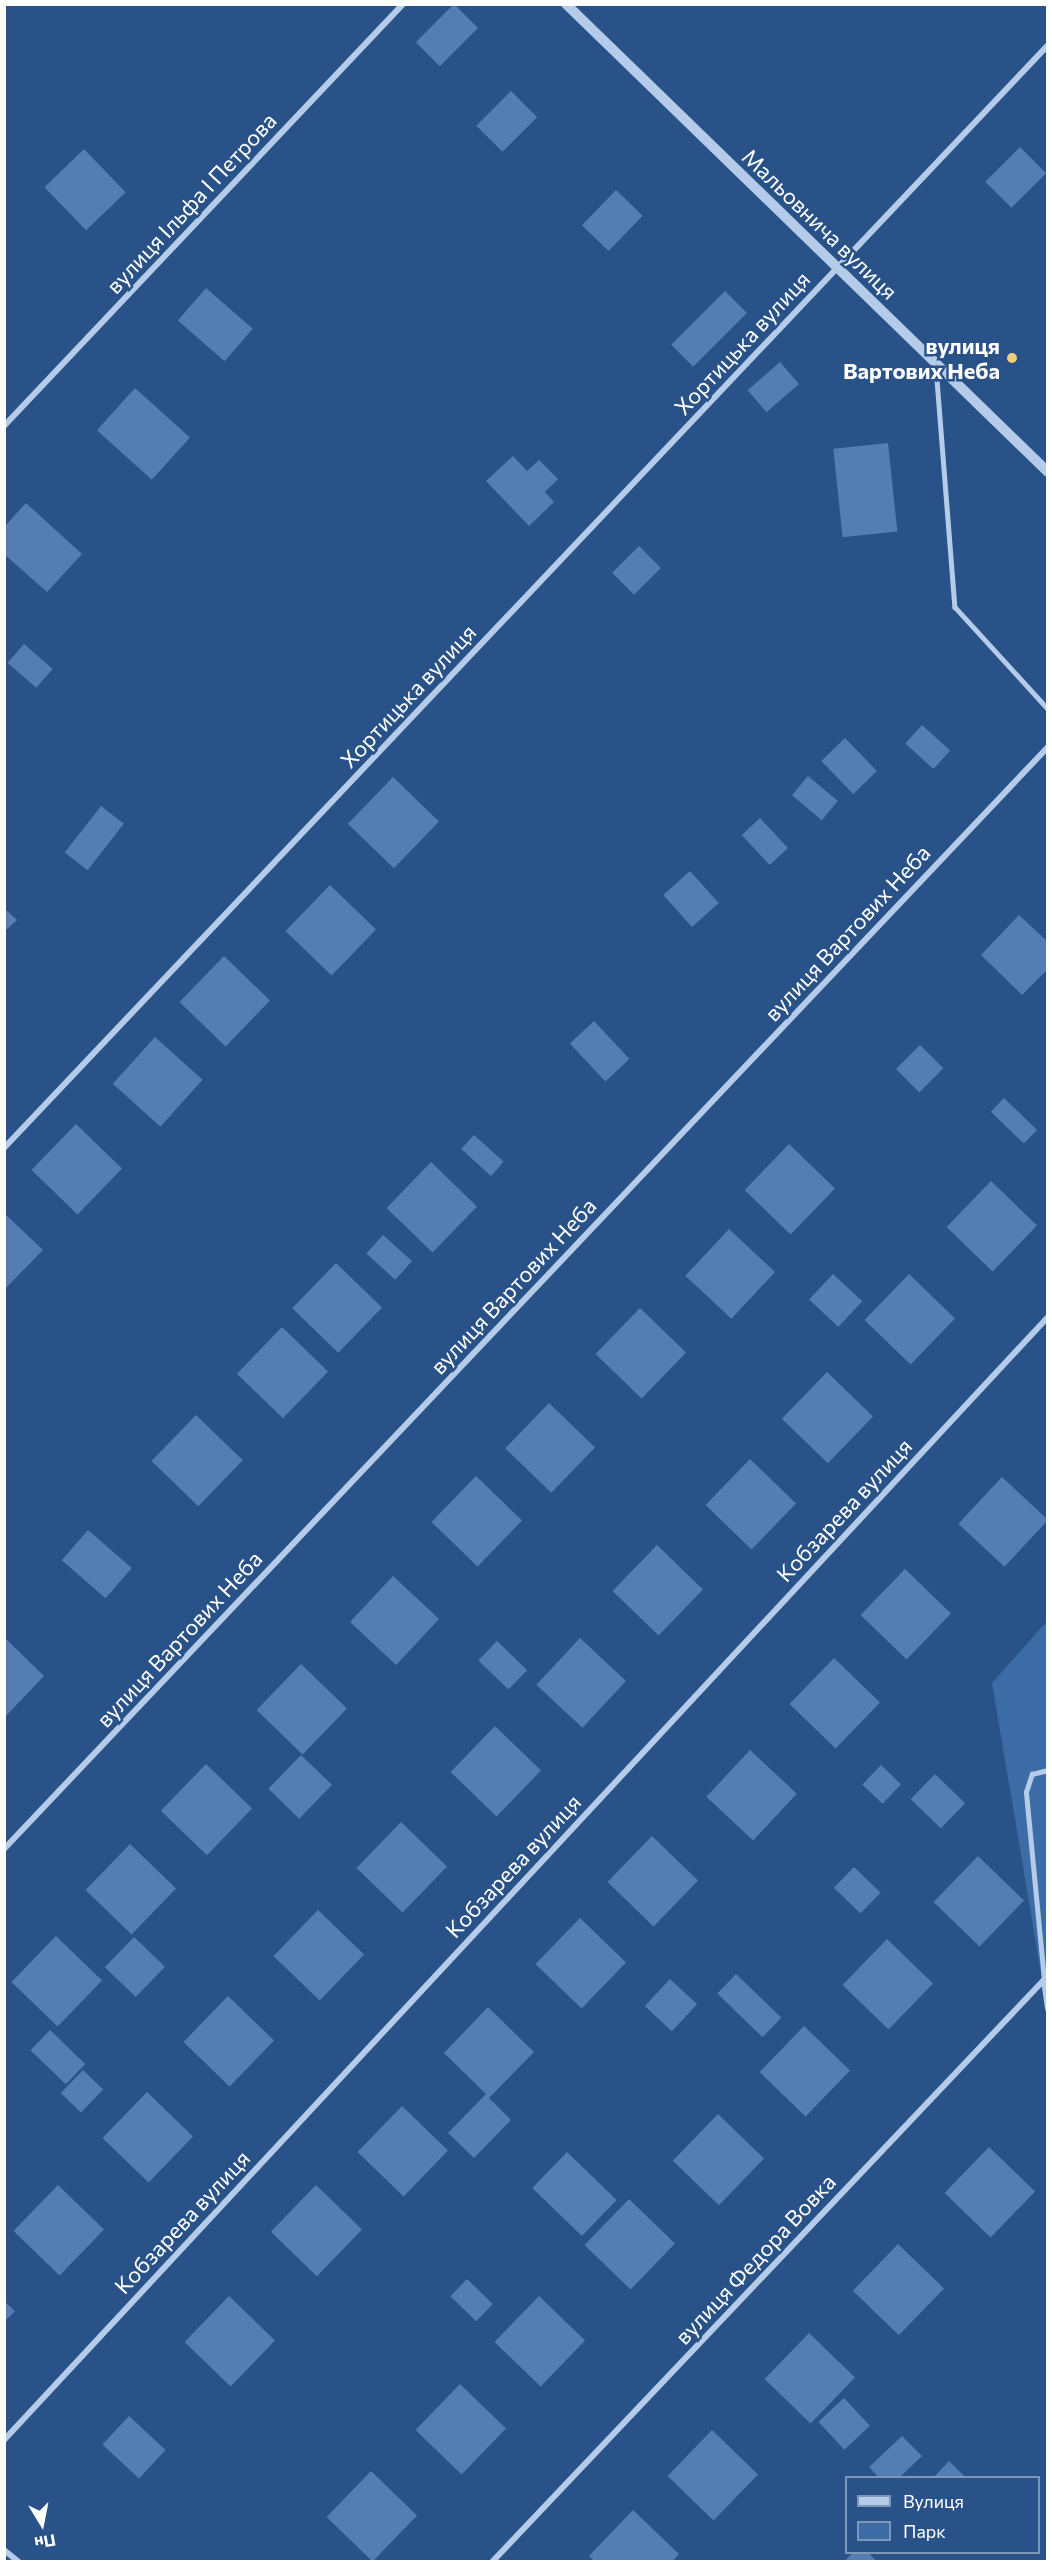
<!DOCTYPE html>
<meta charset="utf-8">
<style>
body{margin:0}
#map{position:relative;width:1052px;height:2566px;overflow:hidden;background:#285288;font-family:Commissioner,sans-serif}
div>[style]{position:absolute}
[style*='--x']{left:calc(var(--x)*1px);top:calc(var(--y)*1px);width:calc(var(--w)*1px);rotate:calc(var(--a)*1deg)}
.green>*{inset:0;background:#3c6ba5}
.building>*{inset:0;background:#547db2;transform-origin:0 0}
.service>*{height:4.5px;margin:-2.25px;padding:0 2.25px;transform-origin:2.25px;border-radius:2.25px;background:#b4cce9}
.minor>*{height:6px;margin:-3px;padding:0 3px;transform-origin:3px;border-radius:3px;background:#b4cce9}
.tertiary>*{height:10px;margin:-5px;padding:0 5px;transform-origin:5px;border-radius:5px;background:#b4cce9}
.dots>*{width:16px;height:16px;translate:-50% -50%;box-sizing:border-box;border:3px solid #285288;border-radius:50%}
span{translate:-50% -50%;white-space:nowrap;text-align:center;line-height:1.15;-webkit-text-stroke:5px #285288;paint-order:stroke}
.street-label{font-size:22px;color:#fff}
.poi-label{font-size:22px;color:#fff;font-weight:700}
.right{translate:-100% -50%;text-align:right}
.frame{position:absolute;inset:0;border:6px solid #fff;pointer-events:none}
.legend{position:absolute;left:845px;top:2476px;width:195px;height:78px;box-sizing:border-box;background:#285288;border:2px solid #7e97b8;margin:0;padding:8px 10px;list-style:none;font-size:18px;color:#fff}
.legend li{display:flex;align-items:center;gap:12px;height:30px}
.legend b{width:30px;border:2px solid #7e97b8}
.north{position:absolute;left:12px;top:2494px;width:60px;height:60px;-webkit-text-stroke:4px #285288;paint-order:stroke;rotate:170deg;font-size:16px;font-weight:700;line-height:24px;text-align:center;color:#fff}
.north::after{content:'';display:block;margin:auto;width:21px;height:27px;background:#fff;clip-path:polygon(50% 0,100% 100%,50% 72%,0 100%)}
</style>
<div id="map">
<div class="green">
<i style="clip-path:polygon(1047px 1621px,1047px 2009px,992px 1683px)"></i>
</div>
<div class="building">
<i style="left:454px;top:4px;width:34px;height:54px;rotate:45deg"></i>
<i style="left:511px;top:91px;width:37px;height:49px;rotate:45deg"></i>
<i style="left:1020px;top:147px;width:37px;height:49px;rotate:45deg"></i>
<i style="left:84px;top:149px;width:60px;height:55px;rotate:46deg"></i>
<i style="left:616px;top:190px;width:37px;height:49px;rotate:44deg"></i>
<i style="left:206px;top:288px;width:62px;height:43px;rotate:41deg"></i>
<i style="left:725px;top:291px;width:31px;height:76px;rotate:45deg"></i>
<i style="left:780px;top:362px;width:29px;height:43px;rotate:49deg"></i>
<i style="left:135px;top:388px;width:74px;height:57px;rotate:42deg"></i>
<i style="left:888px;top:443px;width:89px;height:55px;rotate:84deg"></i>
<i style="clip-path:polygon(513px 456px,527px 471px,539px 460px,558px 479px,545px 492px,554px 502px,529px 526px,486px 481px)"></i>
<i style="clip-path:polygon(26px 503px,82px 554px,47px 592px,4px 554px,4px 527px)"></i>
<i style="left:639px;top:546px;width:31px;height:38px;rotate:45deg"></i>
<i style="left:24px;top:644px;width:38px;height:25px;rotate:41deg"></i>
<i style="left:922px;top:725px;width:38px;height:25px;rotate:42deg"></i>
<i style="left:845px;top:738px;width:46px;height:33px;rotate:46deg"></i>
<i style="left:808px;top:776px;width:39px;height:25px;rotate:40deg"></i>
<i style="left:393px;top:777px;width:64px;height:65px;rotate:44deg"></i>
<i style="left:101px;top:806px;width:29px;height:59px;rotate:38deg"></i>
<i style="left:760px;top:818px;width:41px;height:25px;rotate:47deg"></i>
<i style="left:690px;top:871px;width:43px;height:36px;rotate:48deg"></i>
<i style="left:330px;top:885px;width:64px;height:64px;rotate:44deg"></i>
<i style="clip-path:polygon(4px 908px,17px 920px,4px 932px)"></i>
<i style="clip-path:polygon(1019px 915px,1048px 942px,1048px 969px,1022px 995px,981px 955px)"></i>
<i style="left:224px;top:956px;width:64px;height:64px;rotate:44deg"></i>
<i style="left:594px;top:1021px;width:52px;height:33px;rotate:47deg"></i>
<i style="left:155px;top:1037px;width:64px;height:63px;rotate:42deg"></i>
<i style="left:920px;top:1045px;width:33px;height:34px;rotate:45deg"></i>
<i style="left:1004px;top:1098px;width:46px;height:19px;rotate:44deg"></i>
<i style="left:76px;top:1124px;width:64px;height:64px;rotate:44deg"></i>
<i style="left:474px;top:1135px;width:40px;height:19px;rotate:42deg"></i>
<i style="left:789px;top:1144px;width:64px;height:64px;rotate:44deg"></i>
<i style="left:431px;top:1162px;width:64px;height:64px;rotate:44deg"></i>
<i style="left:991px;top:1181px;width:64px;height:64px;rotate:44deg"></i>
<i style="clip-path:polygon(4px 1213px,43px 1250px,4px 1290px)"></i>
<i style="left:729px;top:1229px;width:63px;height:64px;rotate:43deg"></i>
<i style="left:383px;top:1235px;width:39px;height:25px;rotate:42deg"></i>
<i style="left:336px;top:1263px;width:64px;height:63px;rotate:44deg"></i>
<i style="left:833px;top:1274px;width:40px;height:35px;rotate:43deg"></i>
<i style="left:909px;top:1274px;width:64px;height:64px;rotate:44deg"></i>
<i style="left:640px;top:1308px;width:64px;height:64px;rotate:44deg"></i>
<i style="left:282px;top:1327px;width:64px;height:65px;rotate:44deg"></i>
<i style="left:827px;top:1372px;width:64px;height:65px;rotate:44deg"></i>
<i style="left:549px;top:1403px;width:64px;height:63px;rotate:44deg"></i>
<i style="left:196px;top:1415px;width:65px;height:64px;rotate:44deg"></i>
<i style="left:750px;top:1459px;width:64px;height:64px;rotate:44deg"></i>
<i style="left:476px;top:1476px;width:64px;height:64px;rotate:44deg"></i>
<i style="left:1002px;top:1477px;width:63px;height:64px;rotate:43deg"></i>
<i style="left:88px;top:1530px;width:58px;height:40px;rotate:41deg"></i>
<i style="left:657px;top:1545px;width:64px;height:64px;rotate:44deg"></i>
<i style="left:905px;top:1569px;width:64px;height:64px;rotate:44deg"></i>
<i style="left:393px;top:1576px;width:63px;height:63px;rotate:43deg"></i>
<i style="clip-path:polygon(5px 1638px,44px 1676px,5px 1717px)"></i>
<i style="left:580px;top:1638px;width:63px;height:64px;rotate:43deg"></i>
<i style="left:497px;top:1641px;width:42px;height:27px;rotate:44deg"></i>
<i style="left:834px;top:1658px;width:64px;height:64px;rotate:44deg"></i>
<i style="left:301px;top:1664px;width:64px;height:64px;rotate:44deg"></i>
<i style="left:495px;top:1726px;width:64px;height:64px;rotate:44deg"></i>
<i style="left:750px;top:1750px;width:64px;height:64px;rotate:43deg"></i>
<i style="left:301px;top:1755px;width:43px;height:47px;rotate:44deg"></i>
<i style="left:206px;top:1764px;width:64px;height:65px;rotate:44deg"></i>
<i style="left:881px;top:1765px;width:28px;height:27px;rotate:44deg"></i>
<i style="left:935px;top:1774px;width:42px;height:35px;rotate:44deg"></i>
<i style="left:401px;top:1822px;width:64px;height:64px;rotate:44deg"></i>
<i style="left:652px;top:1836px;width:64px;height:64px;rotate:44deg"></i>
<i style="left:130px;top:1844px;width:64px;height:64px;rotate:44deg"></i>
<i style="left:978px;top:1856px;width:64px;height:64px;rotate:44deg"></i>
<i style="left:854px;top:1867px;width:37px;height:29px;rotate:44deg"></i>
<i style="left:318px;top:1910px;width:64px;height:64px;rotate:44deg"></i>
<i style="left:580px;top:1918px;width:64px;height:64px;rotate:44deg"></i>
<i style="left:56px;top:1936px;width:64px;height:64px;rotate:44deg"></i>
<i style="left:134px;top:1937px;width:43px;height:42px;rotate:44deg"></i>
<i style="left:887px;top:1939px;width:64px;height:64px;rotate:44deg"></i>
<i style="left:736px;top:1974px;width:63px;height:27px;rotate:44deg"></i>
<i style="left:670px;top:1979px;width:37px;height:37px;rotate:43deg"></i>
<i style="left:228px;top:1996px;width:64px;height:64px;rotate:44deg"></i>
<i style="clip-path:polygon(488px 2007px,534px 2052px,489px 2098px,511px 2120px,474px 2158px,448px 2133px,486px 2094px,444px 2053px)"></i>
<i style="left:804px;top:2026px;width:64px;height:64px;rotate:44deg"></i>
<i style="left:50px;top:2030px;width:49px;height:28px;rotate:44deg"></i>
<i style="left:83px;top:2070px;width:28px;height:32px;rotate:44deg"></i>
<i style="left:147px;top:2092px;width:64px;height:64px;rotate:44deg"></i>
<i style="left:402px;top:2106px;width:64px;height:64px;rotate:44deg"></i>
<i style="left:718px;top:2114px;width:64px;height:65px;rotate:44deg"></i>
<i style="left:989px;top:2147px;width:64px;height:64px;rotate:44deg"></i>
<i style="left:567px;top:2152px;width:69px;height:50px;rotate:44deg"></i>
<i style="left:58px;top:2185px;width:64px;height:64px;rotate:44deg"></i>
<i style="left:316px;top:2185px;width:64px;height:65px;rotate:44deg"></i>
<i style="left:629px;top:2199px;width:64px;height:64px;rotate:44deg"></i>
<i style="left:898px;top:2244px;width:64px;height:65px;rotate:44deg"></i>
<i style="left:467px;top:2279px;width:36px;height:24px;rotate:44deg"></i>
<i style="left:229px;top:2296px;width:64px;height:64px;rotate:44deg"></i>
<i style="left:539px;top:2296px;width:64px;height:64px;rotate:44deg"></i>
<i style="clip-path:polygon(4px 2301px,15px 2311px,4px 2322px)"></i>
<i style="left:809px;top:2333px;width:64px;height:64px;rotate:44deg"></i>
<i style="left:460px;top:2384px;width:64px;height:64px;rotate:44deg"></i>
<i style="left:844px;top:2398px;width:38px;height:35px;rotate:47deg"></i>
<i style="left:129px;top:2416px;width:50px;height:39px;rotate:43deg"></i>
<i style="left:712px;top:2430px;width:64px;height:64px;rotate:44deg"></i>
<i style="clip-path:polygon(902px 2436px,922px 2456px,899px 2478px,879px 2478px,869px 2467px)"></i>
<i style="clip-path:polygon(949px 2461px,966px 2478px,933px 2478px)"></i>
<i style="left:371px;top:2471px;width:64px;height:64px;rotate:44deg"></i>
<i style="clip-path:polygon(633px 2510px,679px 2554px,672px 2562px,595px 2562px,589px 2556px)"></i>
<i style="clip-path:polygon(853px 2552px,868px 2552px,877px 2562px,844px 2562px)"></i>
</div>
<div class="service">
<i style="--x:936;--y:367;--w:241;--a:85.5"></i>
<i style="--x:955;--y:607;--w:138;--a:47.6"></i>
<i style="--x:1044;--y:1980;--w:189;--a:-95.5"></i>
<i style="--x:1026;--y:1792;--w:19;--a:-72"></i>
<i style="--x:1032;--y:1774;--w:16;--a:-14"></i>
</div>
<div class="minor">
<i style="--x:4;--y:426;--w:581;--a:-46.6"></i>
<i style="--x:4;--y:1148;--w:1519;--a:-46.57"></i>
<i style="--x:4;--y:1849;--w:1518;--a:-46.55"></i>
<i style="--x:1044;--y:1980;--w:29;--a:82"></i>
<i style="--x:4;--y:2440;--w:1533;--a:-47.09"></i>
<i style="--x:4;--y:2550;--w:19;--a:39"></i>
<i style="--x:492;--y:2562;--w:802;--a:-46.52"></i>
</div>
<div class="tertiary">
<i style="--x:566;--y:4;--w:672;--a:44.16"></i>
</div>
<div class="dots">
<i style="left:1012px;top:358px;background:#f1cf7a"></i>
</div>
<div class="street-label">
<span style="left:191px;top:203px;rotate:-47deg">вулиця Ільфа І Петрова</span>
<span style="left:820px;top:224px;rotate:44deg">Мальовнича вулиця</span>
<span style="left:742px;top:343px;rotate:-47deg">Хортицька вулиця</span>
<span style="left:408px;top:696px;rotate:-47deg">Хортицька вулиця</span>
<span style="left:847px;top:933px;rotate:-47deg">вулиця Вартових Неба</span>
<span style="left:513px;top:1286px;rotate:-47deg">вулиця Вартових Неба</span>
<span style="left:844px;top:1510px;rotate:-47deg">Кобзарева вулиця</span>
<span style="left:179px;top:1639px;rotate:-47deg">вулиця Вартових Неба</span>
<span style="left:513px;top:1866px;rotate:-47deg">Кобзарева вулиця</span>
<span style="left:182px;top:2222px;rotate:-47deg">Кобзарева вулиця</span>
<span style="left:755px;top:2259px;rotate:-47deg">вулиця Федора Вовка</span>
</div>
<div class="poi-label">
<span class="right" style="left:1000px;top:358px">вулиця<br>Вартових Неба</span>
</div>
<div class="frame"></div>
<ul class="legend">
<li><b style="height:8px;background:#b4cce9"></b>Вулиця</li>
<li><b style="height:16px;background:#3c6ba5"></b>Парк</li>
</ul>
<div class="north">Пн</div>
</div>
